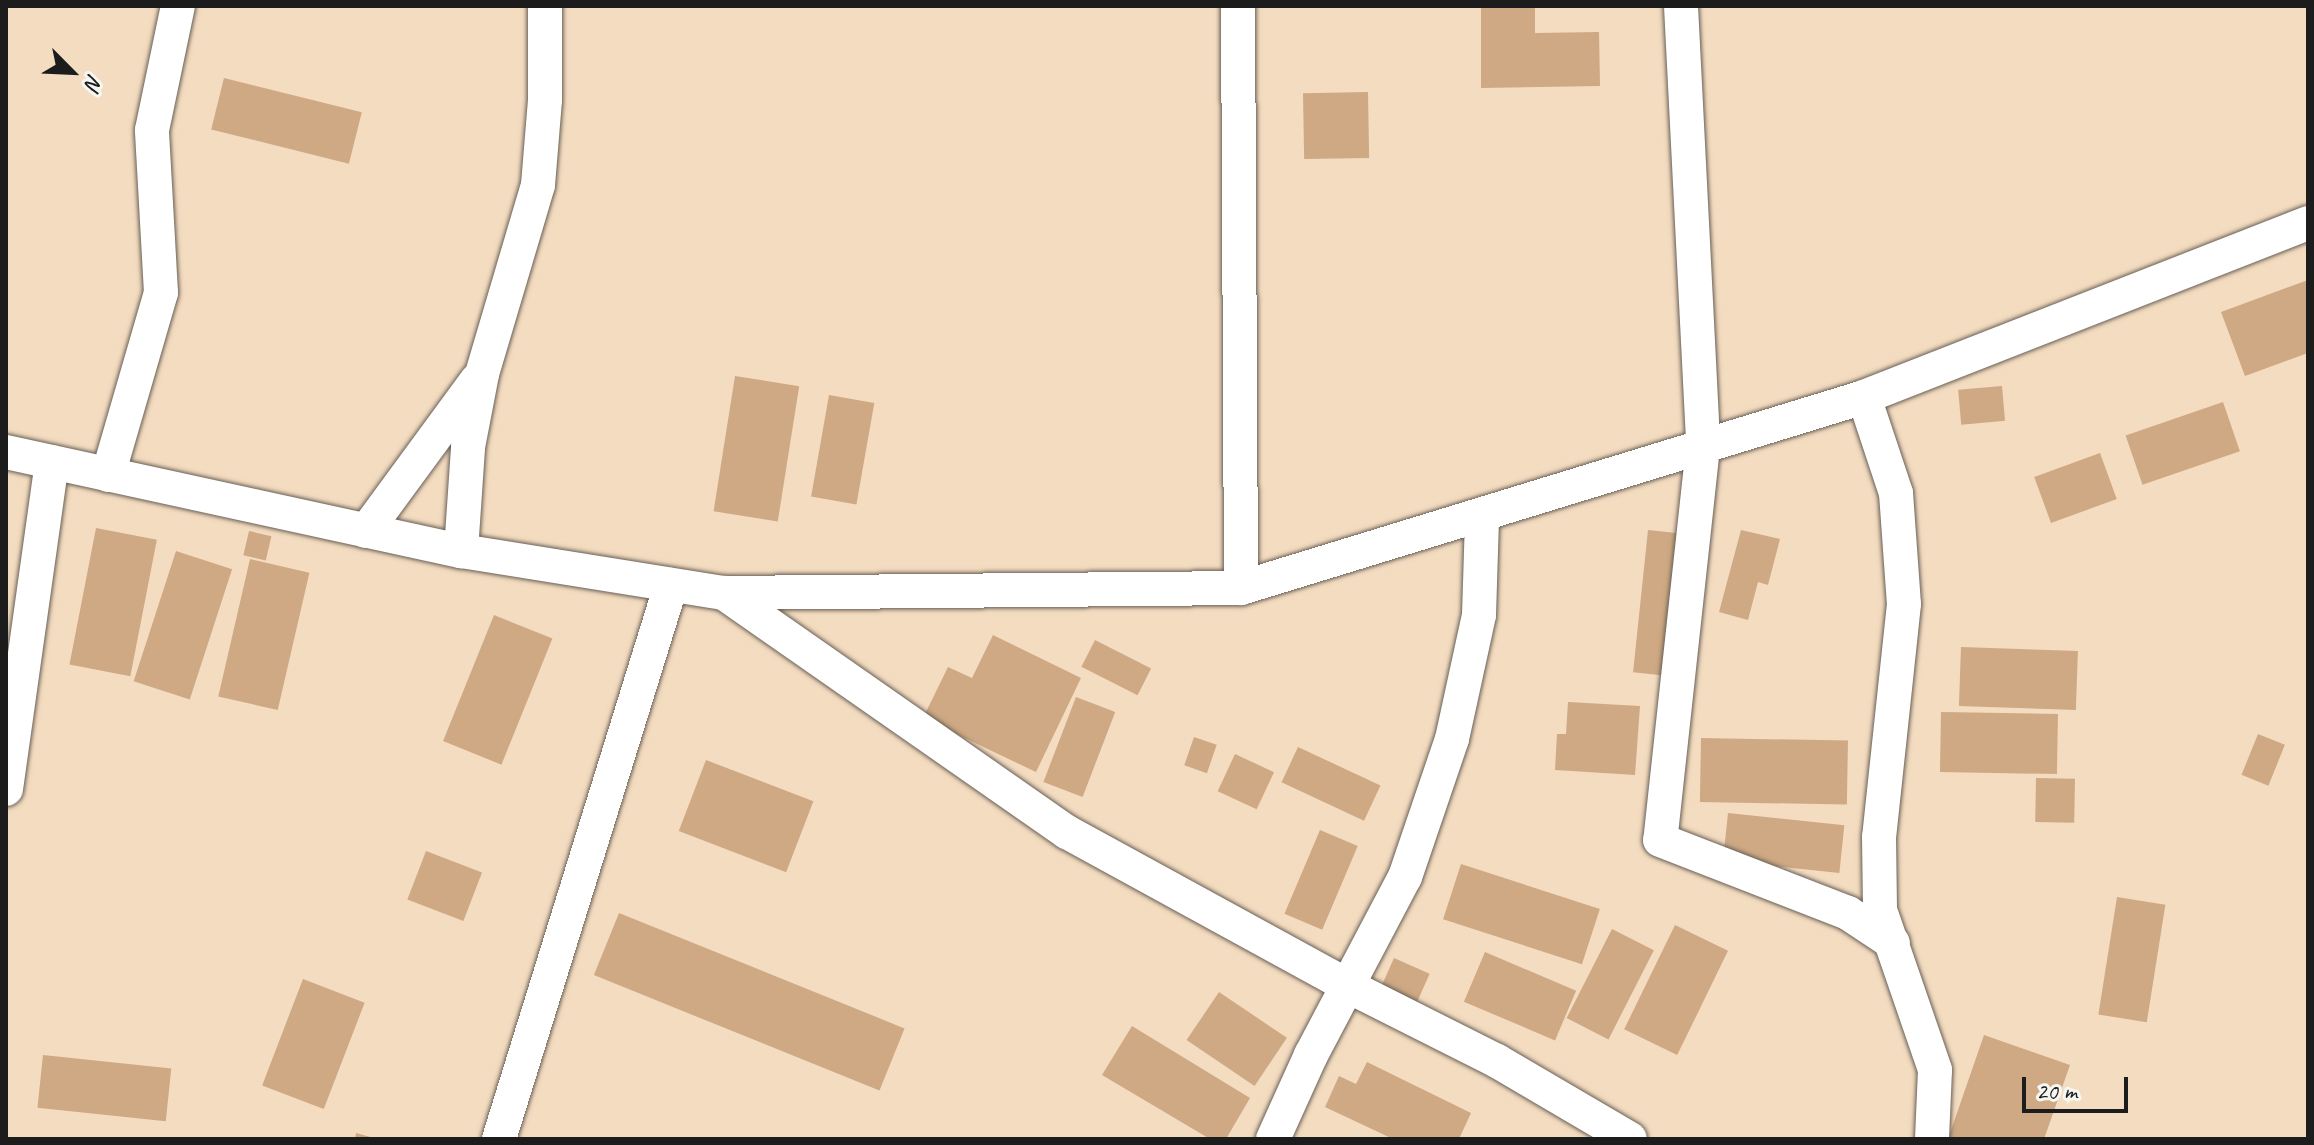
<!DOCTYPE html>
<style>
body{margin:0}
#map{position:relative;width:2314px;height:1145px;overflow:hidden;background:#f4dcc0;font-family:Caveat,sans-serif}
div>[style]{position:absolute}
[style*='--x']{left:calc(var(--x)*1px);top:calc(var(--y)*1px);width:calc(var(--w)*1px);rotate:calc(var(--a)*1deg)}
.building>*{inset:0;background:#cea983;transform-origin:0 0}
.roads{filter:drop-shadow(0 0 2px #685f55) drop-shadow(0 0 2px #685f55)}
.street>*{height:34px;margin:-17px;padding:0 17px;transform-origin:17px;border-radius:17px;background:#fff}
span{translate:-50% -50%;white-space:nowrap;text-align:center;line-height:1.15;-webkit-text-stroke:7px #f6f6f2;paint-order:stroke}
.frame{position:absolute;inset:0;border:8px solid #1c1c1c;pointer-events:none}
.north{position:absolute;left:32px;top:32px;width:80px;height:80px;-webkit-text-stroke:6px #f6f6f2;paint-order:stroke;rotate:114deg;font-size:22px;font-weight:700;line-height:32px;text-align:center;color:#1c1c1c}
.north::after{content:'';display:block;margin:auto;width:28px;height:36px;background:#1c1c1c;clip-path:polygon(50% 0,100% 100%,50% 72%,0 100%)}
.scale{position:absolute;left:2022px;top:1077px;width:106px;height:36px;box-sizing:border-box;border:4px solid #1c1c1c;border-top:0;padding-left:10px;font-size:24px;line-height:28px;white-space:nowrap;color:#1c1c1c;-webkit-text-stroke:6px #f6f6f2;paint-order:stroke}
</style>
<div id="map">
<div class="building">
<i style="clip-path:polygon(1481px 6px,1535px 6px,1535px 33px,1599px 32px,1600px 86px,1481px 88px)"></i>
<i style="left:224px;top:78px;width:142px;height:53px;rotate:14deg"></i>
<i style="left:1368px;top:92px;width:66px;height:65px;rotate:89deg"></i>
<i style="clip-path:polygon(2308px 280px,2308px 353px,2245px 376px,2221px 312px)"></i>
<i style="left:735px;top:376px;width:65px;height:137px;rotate:9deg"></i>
<i style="left:2002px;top:386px;width:35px;height:44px;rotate:85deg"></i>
<i style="left:829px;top:395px;width:46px;height:103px;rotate:10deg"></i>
<i style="left:2223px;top:402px;width:52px;height:103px;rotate:71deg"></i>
<i style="left:2100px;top:453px;width:49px;height:70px;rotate:70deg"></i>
<i style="left:96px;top:528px;width:62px;height:139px;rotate:11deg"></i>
<i style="left:1648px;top:530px;width:62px;height:143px;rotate:6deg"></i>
<i style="clip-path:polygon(1741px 530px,1780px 539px,1768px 585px,1758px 582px,1748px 620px,1719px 612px)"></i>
<i style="left:249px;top:531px;width:23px;height:25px;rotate:13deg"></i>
<i style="left:176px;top:551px;width:59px;height:137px;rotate:18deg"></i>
<i style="left:250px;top:559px;width:61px;height:141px;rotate:13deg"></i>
<i style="left:494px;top:615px;width:63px;height:136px;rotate:22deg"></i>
<i style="clip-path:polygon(993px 635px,1081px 678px,1036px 772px,923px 718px,948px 667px,972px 678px)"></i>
<i style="left:1095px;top:640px;width:63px;height:30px;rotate:27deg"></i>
<i style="left:1961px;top:647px;width:117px;height:59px;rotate:2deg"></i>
<i style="left:1076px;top:697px;width:42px;height:91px;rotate:21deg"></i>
<i style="clip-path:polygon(1568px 702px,1640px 706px,1635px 775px,1555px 770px,1557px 734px,1566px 734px)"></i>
<i style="left:1941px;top:712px;width:117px;height:60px;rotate:1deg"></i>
<i style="left:2258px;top:734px;width:29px;height:44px;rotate:22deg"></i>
<i style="left:1194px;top:737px;width:24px;height:30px;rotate:19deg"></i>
<i style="left:1701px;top:738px;width:147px;height:64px;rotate:1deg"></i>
<i style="left:1298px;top:747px;width:91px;height:39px;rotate:25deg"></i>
<i style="left:1235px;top:754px;width:43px;height:41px;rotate:25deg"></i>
<i style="left:706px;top:760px;width:115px;height:76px;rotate:21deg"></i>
<i style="left:2036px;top:778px;width:39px;height:44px;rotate:1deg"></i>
<i style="left:1728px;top:813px;width:117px;height:48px;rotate:6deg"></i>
<i style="left:1320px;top:830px;width:41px;height:91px;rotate:23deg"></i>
<i style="left:426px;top:851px;width:60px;height:52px;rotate:21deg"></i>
<i style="left:1461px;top:864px;width:146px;height:58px;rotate:18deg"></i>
<i style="left:2117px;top:897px;width:49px;height:119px;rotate:9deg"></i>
<i style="left:619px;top:913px;width:308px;height:67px;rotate:22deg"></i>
<i style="left:1675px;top:925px;width:59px;height:116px;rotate:26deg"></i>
<i style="left:1612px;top:929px;width:47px;height:100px;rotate:27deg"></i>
<i style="left:1485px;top:952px;width:99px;height:54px;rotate:23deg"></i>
<i style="left:1394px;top:958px;width:39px;height:33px;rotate:24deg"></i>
<i style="left:303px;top:979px;width:66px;height:114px;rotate:21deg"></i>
<i style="left:1219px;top:992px;width:82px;height:58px;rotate:34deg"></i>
<i style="clip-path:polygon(1132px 1026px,1250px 1098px,1226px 1139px,1210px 1139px,1102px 1075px)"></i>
<i style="clip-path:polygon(1984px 1035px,2070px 1065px,2044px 1139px,1948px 1139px)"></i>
<i style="left:43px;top:1055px;width:129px;height:53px;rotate:6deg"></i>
<i style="clip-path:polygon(1367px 1062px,1471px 1113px,1459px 1139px,1393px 1139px,1325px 1107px,1339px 1076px,1356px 1084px)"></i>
<i style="clip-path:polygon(356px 1133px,374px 1138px,374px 1139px,355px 1139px)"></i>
</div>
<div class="roads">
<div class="street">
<i style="--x:1238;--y:6;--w:582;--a:89.7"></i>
<i style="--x:1681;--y:6;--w:442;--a:87.1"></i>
<i style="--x:1703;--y:447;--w:395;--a:96.2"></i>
<i style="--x:1660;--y:840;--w:202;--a:21.2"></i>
<i style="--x:1848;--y:913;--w:54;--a:33.7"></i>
<i style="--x:1864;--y:397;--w:101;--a:71.6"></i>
<i style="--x:1896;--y:493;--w:111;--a:85.9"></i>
<i style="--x:1904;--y:604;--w:234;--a:96.1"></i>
<i style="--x:1879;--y:837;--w:73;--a:89.2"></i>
<i style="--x:1880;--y:910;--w:169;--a:71"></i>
<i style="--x:1935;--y:1070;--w:69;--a:92.5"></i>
<i style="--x:6;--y:452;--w:466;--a:12.3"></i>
<i style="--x:461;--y:551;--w:266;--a:9.1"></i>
<i style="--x:724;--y:593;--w:517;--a:-0.55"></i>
<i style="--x:1241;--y:588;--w:652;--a:-17.04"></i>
<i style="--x:1864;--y:397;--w:477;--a:-21.4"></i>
<i style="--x:108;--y:475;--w:190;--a:-73.8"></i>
<i style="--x:161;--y:293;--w:163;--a:-93.2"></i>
<i style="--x:152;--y:130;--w:127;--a:-78.2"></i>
<i style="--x:366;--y:531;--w:187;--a:-53.7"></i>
<i style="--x:461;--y:551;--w:104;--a:-86.1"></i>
<i style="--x:468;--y:447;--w:74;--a:-79.1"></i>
<i style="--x:482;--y:374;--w:197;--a:-73.5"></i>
<i style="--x:538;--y:185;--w:85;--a:-85.3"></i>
<i style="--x:545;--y:100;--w:94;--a:-90"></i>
<i style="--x:724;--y:593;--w:418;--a:34.9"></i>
<i style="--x:1067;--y:832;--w:318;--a:28.7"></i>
<i style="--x:1346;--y:985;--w:169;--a:26.7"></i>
<i style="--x:1497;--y:1061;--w:154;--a:30.4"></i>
<i style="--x:6;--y:789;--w:330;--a:-82"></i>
<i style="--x:499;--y:1139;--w:580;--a:-72.75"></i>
<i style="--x:1273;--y:1139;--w:92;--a:-65.7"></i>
<i style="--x:1311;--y:1055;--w:201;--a:-62.2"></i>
<i style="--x:1405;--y:877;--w:146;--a:-71.2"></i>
<i style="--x:1452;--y:739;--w:127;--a:-77.7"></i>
<i style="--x:1479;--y:615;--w:98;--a:-88.2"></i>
</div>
</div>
<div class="frame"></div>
<div class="north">N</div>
<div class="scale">20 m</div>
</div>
